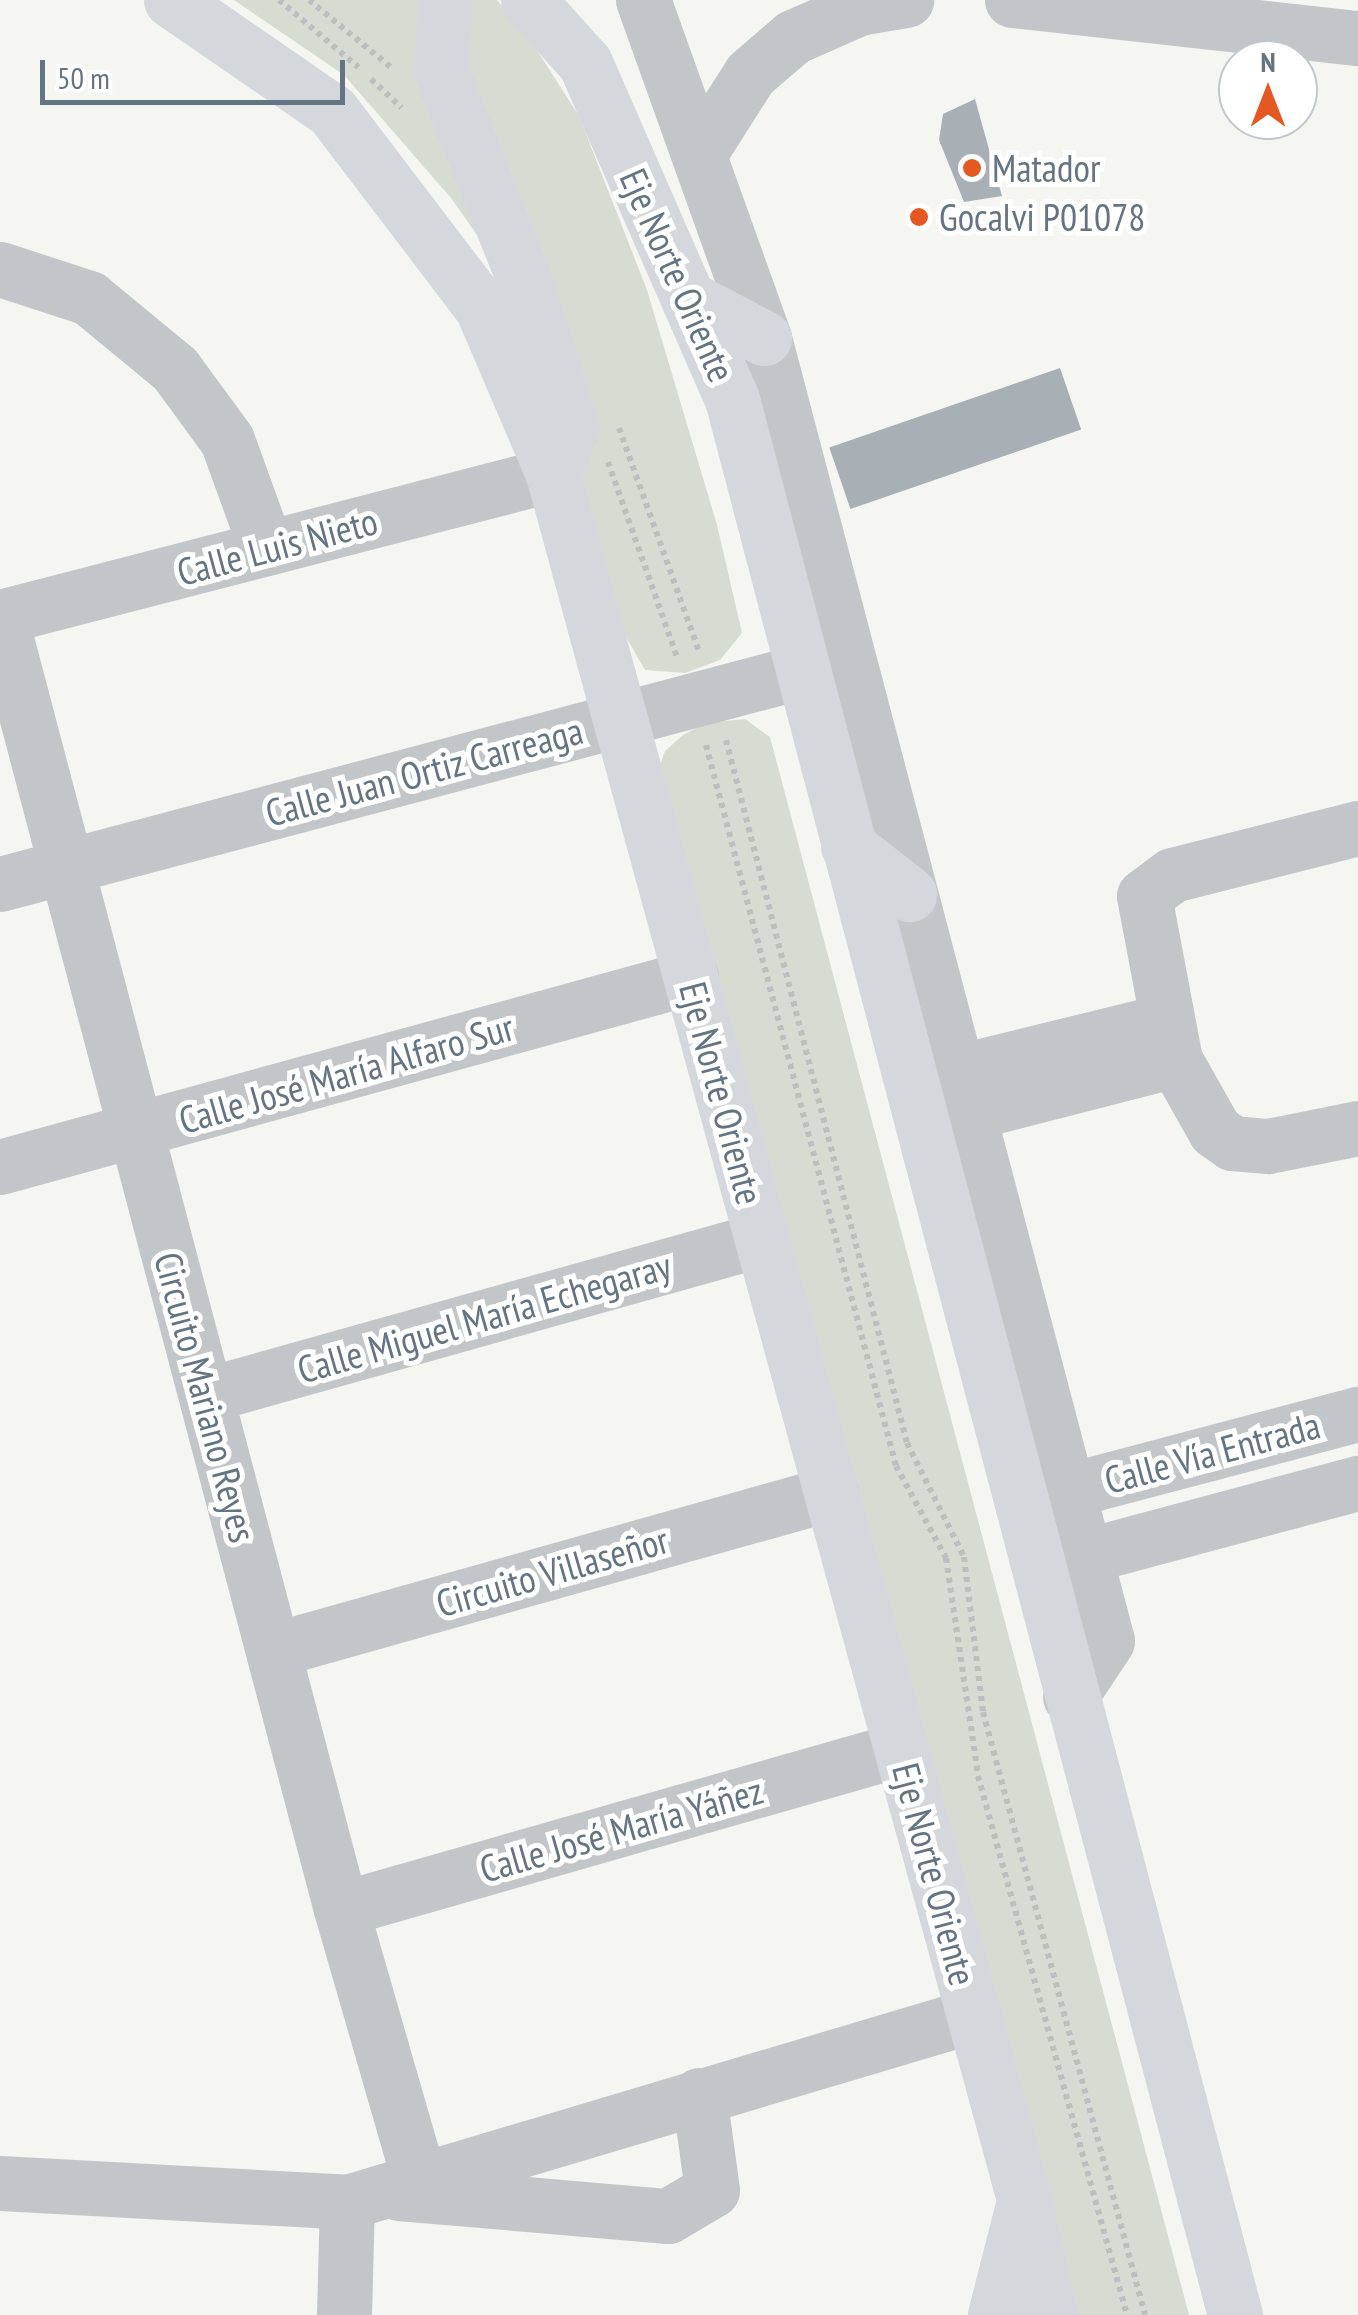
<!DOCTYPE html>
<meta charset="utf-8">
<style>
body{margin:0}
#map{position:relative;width:1358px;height:2315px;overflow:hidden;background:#f5f5f1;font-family:"PT Sans Narrow",sans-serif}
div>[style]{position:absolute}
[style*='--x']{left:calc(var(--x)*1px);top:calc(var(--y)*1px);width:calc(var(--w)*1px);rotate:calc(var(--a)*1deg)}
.green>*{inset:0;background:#d6dcd2}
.building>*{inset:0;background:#a8b0b6;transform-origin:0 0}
.path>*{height:6px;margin-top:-3px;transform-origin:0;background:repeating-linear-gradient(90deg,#bcbec0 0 5px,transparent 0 10px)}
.minor>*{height:55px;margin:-27.5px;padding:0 27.5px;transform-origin:27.5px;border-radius:27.5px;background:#c2c6c9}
.major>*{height:55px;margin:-27.5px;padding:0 27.5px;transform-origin:27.5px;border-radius:27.5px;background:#d4d8dc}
.dots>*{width:28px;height:28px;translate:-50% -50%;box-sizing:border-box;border:5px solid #fff;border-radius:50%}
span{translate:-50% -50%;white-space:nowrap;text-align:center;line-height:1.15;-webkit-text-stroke:10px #fff;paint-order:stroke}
.poi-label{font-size:38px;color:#647483}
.left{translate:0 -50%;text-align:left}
.street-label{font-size:38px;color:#647483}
.north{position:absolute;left:1218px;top:40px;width:100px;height:100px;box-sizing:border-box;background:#fff;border:2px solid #c1c7cd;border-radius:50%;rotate:0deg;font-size:28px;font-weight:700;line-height:40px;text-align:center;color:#647483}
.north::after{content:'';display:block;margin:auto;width:35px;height:45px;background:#e55821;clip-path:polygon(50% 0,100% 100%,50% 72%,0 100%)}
.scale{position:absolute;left:40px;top:60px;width:305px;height:45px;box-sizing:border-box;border:5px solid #647483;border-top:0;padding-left:12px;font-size:30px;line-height:35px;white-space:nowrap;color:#647483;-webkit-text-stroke:8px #fff;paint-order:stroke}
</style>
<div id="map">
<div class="green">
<i style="clip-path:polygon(234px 0,497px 0,531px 41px,579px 116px,647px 290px,717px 525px,742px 633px,720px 660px,685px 673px,645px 670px,622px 630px,506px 276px,451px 198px,344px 75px)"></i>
<i style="clip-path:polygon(745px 719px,770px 737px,1189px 2315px,1074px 2315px,657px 774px,665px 751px,683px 735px,706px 723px)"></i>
</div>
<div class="building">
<i style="clip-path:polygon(975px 99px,1002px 196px,964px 202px,939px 140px,943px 114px)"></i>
<i style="left:1060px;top:368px;width:65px;height:244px;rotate:71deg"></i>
</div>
<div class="path">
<i style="--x:279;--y:0;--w:104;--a:40.3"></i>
<i style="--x:309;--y:0;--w:109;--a:39.4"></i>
<i style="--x:371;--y:79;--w:42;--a:43.1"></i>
<i style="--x:619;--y:428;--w:238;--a:70.3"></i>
<i style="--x:608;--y:462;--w:207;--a:70.5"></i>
<i style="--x:726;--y:740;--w:726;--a:75.56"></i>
<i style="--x:907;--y:1443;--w:127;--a:63.4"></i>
<i style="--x:964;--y:1557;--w:156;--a:83"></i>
<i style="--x:983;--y:1712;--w:624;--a:74.96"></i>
<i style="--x:706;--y:745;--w:746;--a:75.24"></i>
<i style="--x:896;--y:1466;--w:105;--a:61.5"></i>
<i style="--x:946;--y:1558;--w:220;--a:81.6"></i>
<i style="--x:978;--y:1776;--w:559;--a:74.55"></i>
</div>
<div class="minor">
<i style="--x:643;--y:0;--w:359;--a:70.3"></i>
<i style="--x:764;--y:338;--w:1347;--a:75.25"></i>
<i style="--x:1107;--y:1641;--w:67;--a:123.5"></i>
<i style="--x:1012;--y:0;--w:348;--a:6.3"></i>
<i style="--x:701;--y:151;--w:91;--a:-57.5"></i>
<i style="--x:750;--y:74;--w:57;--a:-40.7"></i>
<i style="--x:793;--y:37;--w:72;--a:-23.7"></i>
<i style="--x:859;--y:8;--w:48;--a:-9.7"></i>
<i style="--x:0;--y:269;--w:94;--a:18"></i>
<i style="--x:89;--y:298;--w:112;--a:39.5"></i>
<i style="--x:175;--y:369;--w:88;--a:53.8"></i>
<i style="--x:227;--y:440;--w:115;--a:70.1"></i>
<i style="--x:0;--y:616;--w:1337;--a:75.23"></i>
<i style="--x:341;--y:1909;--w:278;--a:73.9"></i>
<i style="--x:0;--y:617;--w:571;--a:-14.5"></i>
<i style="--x:1358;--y:828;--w:192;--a:165.8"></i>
<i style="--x:1172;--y:875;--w:35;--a:143"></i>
<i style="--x:1144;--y:896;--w:167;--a:79.3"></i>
<i style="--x:1175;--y:1060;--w:81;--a:60.6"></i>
<i style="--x:1215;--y:1131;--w:21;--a:35"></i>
<i style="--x:1232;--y:1143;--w:36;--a:5"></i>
<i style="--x:1268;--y:1146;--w:92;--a:-11.3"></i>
<i style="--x:0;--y:884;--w:877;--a:-14.86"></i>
<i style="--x:961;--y:1071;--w:210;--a:-13.8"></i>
<i style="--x:972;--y:1112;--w:210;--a:-14.4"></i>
<i style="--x:0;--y:1167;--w:717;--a:-15.37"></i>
<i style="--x:206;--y:1395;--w:577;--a:-15.67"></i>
<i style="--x:1066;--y:1491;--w:302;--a:-14.8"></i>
<i style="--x:1085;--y:1556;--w:283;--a:-15"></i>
<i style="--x:273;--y:1650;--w:580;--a:-15.71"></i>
<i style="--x:341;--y:1909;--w:582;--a:-15.95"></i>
<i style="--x:0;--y:2183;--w:348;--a:3.1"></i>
<i style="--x:347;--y:2202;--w:654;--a:-16.61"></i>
<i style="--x:399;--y:2193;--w:270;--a:4.9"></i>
<i style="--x:668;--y:2216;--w:51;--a:-30.6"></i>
<i style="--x:712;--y:2190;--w:96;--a:-97.8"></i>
<i style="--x:344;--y:2315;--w:113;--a:-88.5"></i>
</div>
<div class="major">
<i style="--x:171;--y:0;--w:196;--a:34.6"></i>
<i style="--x:332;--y:111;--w:248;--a:52.7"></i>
<i style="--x:482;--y:308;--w:181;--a:66.8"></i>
<i style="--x:553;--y:474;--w:1788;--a:74.73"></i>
<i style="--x:1024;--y:2199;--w:119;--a:77.4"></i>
<i style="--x:445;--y:0;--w:71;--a:93.2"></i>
<i style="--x:441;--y:71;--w:236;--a:68.3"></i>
<i style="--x:528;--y:290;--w:145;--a:72.3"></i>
<i style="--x:572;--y:428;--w:41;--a:112.8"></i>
<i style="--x:528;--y:0;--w:85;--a:47.9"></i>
<i style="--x:585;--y:63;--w:367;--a:66.4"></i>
<i style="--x:732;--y:399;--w:1981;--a:75.29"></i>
<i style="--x:688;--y:298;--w:86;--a:27.8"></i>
<i style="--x:848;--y:846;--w:78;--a:38.2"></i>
<i style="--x:995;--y:2315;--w:106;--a:-75.8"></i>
</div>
<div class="dots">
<i style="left:972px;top:168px;background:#e55821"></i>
<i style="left:919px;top:217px;background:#e55821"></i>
</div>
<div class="poi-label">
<span class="left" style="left:992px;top:168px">Matador</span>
<span class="left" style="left:939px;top:217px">Gocalvi P01078</span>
</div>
<div class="street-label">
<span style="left:678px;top:275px;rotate:66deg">Eje Norte Oriente</span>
<span style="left:277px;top:546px;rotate:-15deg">Calle Luis Nieto</span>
<span style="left:424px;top:771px;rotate:-15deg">Calle Juan Ortiz Carreaga</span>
<span style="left:346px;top:1073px;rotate:-16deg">Calle José María Alfaro Sur</span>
<span style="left:722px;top:1093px;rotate:75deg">Eje Norte Oriente</span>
<span style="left:484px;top:1317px;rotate:-16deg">Calle Miguel María Echegaray</span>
<span style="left:206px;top:1397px;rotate:75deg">Circuito Mariano Reyes</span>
<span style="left:1212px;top:1452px;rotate:-15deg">Calle Vía Entrada</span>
<span style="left:552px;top:1571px;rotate:-16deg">Circuito Villaseñor</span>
<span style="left:621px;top:1829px;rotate:-16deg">Calle José María Yáñez</span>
<span style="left:935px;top:1874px;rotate:75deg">Eje Norte Oriente</span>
</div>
<div class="north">N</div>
<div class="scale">50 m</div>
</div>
